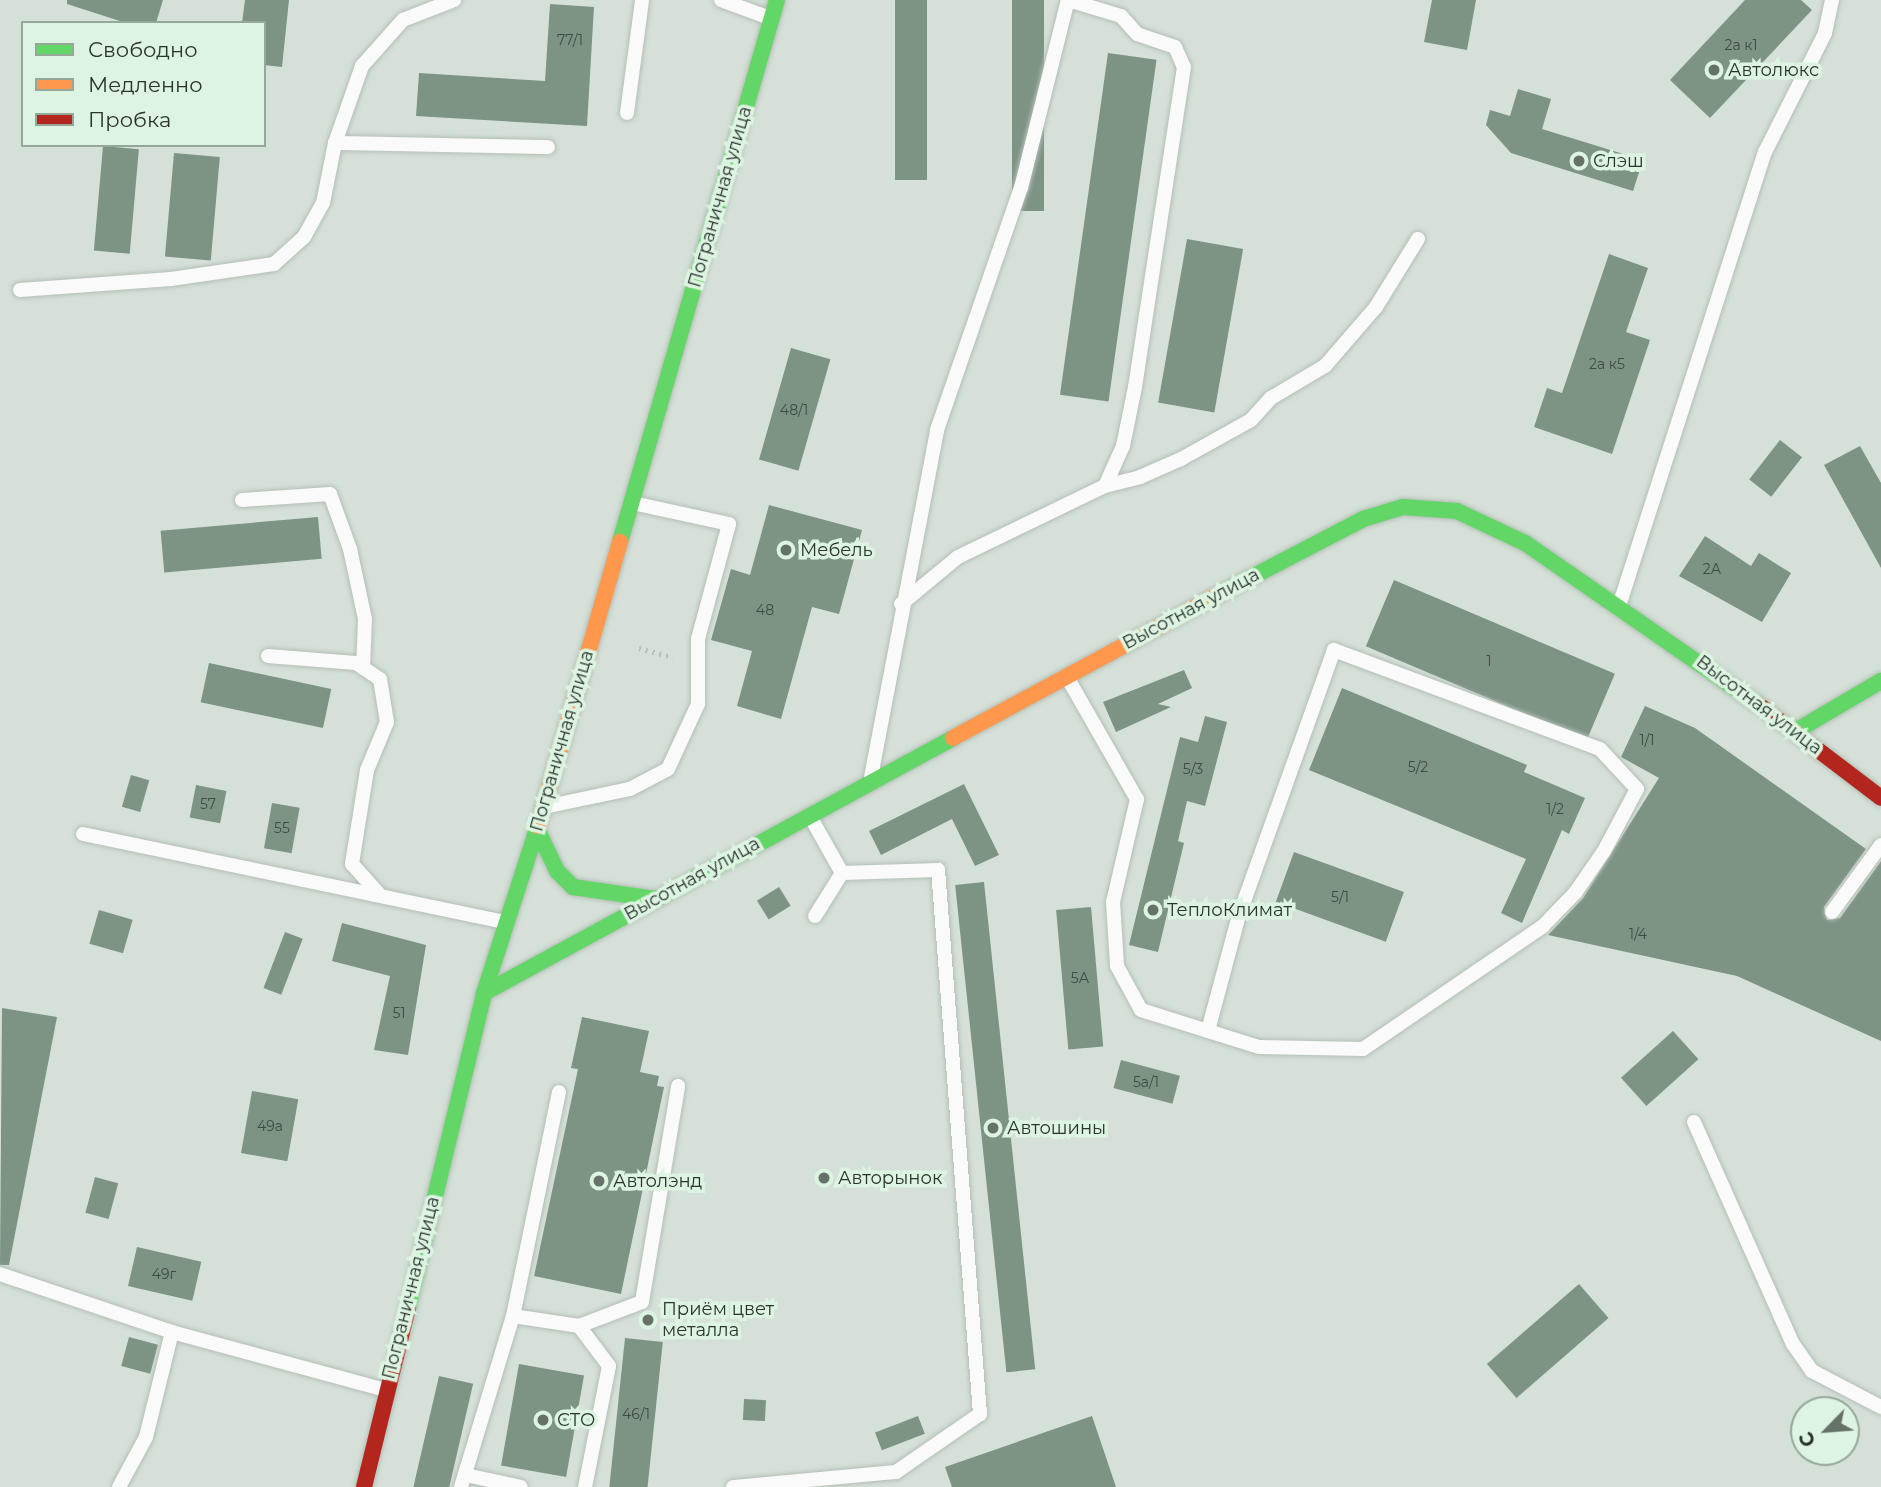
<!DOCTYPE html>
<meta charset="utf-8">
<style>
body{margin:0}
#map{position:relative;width:1881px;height:1487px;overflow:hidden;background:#d5e1d8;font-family:Montserrat,sans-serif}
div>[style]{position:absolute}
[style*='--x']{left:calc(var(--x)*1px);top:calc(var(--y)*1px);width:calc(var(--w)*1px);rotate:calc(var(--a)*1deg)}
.building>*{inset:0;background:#7d9384;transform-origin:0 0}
.path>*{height:4.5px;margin-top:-2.25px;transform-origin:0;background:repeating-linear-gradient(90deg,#b9bfba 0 2px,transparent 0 7px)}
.roads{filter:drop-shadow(0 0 2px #b4beb6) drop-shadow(0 0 2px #b4beb6)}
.lane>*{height:14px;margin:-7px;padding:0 7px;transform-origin:7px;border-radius:7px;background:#f9faf9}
.fast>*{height:16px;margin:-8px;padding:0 8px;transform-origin:8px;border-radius:8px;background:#63d668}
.slow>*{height:16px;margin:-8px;padding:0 8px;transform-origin:8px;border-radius:8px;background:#ff974d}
.jam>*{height:16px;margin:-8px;padding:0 8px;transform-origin:8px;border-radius:8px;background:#b3261e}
.dots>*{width:19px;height:19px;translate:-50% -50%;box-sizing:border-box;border:4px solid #dcf4e1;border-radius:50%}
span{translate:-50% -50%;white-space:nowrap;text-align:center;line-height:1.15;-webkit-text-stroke:7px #dcf4e1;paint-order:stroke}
.number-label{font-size:14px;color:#404c42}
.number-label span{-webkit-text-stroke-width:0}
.poi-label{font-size:18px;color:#2b342c}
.left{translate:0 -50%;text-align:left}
.street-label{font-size:18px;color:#2b342c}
.legend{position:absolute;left:21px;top:21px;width:245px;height:126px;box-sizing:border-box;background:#dcf4e1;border:2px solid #95a799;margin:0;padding:9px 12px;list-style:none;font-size:21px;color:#2b342c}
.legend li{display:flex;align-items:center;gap:14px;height:35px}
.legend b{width:35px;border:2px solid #95a799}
.north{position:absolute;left:1790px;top:1396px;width:70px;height:70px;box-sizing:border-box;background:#dcf4e1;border:2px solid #95a799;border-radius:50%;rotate:245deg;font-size:19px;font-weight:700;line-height:28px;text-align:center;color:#2b342c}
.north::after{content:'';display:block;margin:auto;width:24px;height:32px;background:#667168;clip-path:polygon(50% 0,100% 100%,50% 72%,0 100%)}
</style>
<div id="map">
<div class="building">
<i style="clip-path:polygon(67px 0,163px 0,156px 23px,126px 23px,67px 4px)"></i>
<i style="clip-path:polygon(245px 0,289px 0,282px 67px,264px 65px,264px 23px,242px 23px)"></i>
<i style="left:895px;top:0;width:32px;height:180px"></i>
<i style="left:1012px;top:0;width:32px;height:211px"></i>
<i style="clip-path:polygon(1432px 0,1476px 0,1467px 50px,1424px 42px)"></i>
<i style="clip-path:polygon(1745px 0,1801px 0,1812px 10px,1710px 118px,1670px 80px)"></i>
<i style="clip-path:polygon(550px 4px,594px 7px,587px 126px,416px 116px,419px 73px,545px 81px)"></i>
<i style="left:1108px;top:53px;width:49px;height:345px;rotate:8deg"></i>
<i style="clip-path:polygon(1518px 89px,1551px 99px,1542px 129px,1643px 160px,1633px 191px,1511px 153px,1486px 125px,1490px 110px,1510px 116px)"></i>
<i style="left:103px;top:146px;width:36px;height:105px;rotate:5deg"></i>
<i style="left:174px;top:153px;width:46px;height:104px;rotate:5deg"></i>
<i style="left:1187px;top:239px;width:57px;height:166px;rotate:10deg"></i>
<i style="clip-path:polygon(1609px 254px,1648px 268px,1626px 332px,1650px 340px,1612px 454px,1534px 427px,1547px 388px,1562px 393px)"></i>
<i style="left:791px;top:348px;width:41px;height:116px;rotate:16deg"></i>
<i style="left:1780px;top:440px;width:28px;height:50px;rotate:38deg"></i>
<i style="clip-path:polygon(1860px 446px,1881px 483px,1881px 568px,1824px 465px)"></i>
<i style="clip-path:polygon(769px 505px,862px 530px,839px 614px,812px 607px,781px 719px,737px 706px,752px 651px,711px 640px,731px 569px,750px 575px)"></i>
<i style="left:318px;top:517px;width:42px;height:158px;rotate:85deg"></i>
<i style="clip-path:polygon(1705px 536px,1751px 566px,1759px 553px,1791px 573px,1762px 622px,1679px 576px)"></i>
<i style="left:1394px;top:580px;width:240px;height:72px;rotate:23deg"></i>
<i style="left:209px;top:663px;width:125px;height:40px;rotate:12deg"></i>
<i style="clip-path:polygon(1184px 670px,1192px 688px,1158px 704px,1171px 707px,1116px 732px,1103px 702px)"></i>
<i style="clip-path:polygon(1342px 688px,1527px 765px,1524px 772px,1585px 798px,1569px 834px,1562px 830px,1522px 923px,1501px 913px,1526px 859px,1309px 770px)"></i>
<i style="clip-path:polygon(1645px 706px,1695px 728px,1866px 849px,1824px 907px,1827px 920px,1840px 918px,1881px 861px,1881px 1041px,1737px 976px,1548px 935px,1583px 898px,1659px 778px,1621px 757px)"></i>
<i style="clip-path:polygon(1205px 716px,1227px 722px,1205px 806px,1187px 801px,1178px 841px,1184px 843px,1158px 952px,1129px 945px,1180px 737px,1198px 742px)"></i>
<i style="left:131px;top:775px;width:19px;height:33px;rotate:16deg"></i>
<i style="clip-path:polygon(964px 784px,999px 855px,975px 866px,952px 819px,881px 855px,869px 831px)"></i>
<i style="left:196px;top:785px;width:31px;height:33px;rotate:11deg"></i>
<i style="left:272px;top:803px;width:28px;height:46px;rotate:10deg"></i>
<i style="left:1294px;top:852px;width:117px;height:53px;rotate:20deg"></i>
<i style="left:984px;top:882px;width:490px;height:29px;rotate:84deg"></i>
<i style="left:779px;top:887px;width:22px;height:26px;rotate:58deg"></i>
<i style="left:1091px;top:907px;width:140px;height:35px;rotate:85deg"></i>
<i style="left:99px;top:910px;width:35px;height:35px;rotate:16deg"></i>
<i style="clip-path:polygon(342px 923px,426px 945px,408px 1055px,374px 1050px,390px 976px,332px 961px)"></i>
<i style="left:285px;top:932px;width:19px;height:60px;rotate:21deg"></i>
<i style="clip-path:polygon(2px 1008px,57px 1017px,9px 1265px,0 1265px)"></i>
<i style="clip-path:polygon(582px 1017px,649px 1031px,640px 1072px,659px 1076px,657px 1086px,664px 1087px,621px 1294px,534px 1276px,578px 1069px,571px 1068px)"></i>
<i style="left:1673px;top:1031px;width:38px;height:70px;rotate:48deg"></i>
<i style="left:1121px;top:1060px;width:61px;height:29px;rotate:15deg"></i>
<i style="left:252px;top:1091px;width:47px;height:63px;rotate:10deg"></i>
<i style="left:95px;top:1177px;width:24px;height:37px;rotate:15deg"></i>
<i style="left:137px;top:1247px;width:66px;height:40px;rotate:13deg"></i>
<i style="left:1579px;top:1284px;width:45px;height:122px;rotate:49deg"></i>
<i style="left:129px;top:1337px;width:30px;height:30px;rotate:15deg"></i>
<i style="left:625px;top:1338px;width:38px;height:150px;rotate:6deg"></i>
<i style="left:519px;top:1364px;width:66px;height:103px;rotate:10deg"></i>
<i style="left:439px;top:1376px;width:35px;height:114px;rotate:13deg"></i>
<i style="left:744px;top:1399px;width:22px;height:21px;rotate:3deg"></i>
<i style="left:918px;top:1416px;width:19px;height:46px;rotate:69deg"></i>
<i style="clip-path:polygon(1092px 1416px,1116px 1487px,952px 1487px,945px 1467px)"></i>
</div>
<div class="path">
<i style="--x:639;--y:648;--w:35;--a:15"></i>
</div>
<div class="roads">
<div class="lane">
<i style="--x:721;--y:0;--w:52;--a:20.2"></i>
<i style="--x:627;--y:113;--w:114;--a:-82.4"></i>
<i style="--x:335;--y:143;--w:213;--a:1.1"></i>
<i style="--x:20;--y:290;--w:151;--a:-4.2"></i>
<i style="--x:171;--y:279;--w:104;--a:-8.3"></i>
<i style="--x:274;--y:264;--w:40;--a:-42"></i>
<i style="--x:304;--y:237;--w:39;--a:-61"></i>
<i style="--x:323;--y:203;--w:61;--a:-78.7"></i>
<i style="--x:335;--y:143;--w:82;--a:-70.7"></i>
<i style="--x:362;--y:66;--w:62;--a:-48.3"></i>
<i style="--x:403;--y:20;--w:55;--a:-21.4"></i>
<i style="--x:242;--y:500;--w:88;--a:-3.9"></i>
<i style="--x:330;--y:494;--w:59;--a:70"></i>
<i style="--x:350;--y:549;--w:72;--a:77.9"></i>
<i style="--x:365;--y:619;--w:49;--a:92.3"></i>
<i style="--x:1620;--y:603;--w:474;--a:-72.2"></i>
<i style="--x:1765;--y:152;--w:133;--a:-63.2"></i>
<i style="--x:1825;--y:33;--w:34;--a:-78"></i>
<i style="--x:901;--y:604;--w:74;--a:-39.5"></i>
<i style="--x:958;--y:557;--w:163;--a:-25.8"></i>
<i style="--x:1105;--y:486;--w:36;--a:-14"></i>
<i style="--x:1140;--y:477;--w:45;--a:-23.7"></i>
<i style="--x:1181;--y:459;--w:80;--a:-29.1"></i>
<i style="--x:1251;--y:420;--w:30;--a:-48"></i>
<i style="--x:1271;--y:398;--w:63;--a:-30.7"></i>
<i style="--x:1325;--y:366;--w:78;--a:-49.2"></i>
<i style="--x:1376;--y:307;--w:80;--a:-58.3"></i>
<i style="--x:268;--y:656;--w:88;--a:4.5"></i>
<i style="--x:356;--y:663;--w:29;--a:34"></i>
<i style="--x:380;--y:679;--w:44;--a:80.8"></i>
<i style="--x:387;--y:722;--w:52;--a:112.6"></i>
<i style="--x:367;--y:770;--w:95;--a:99.1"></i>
<i style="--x:352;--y:864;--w:39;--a:48"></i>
<i style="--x:1067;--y:677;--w:141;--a:60.2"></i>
<i style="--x:1137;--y:799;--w:106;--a:103.1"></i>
<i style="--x:1113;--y:902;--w:64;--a:86.4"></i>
<i style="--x:1117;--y:966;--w:50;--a:61.4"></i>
<i style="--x:1141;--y:1010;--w:124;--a:17.4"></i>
<i style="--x:1259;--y:1047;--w:104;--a:1.1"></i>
<i style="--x:1363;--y:1049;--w:218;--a:-34.3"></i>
<i style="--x:1543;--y:926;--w:46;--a:-45.9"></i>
<i style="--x:1575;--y:893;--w:51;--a:-55.4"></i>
<i style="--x:1604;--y:851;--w:70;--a:-62"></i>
<i style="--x:1637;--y:789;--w:54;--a:-132.8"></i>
<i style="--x:1600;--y:749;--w:284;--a:-159.6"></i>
<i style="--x:1334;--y:650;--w:282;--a:109.7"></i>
<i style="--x:1239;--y:915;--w:120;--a:105"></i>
<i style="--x:871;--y:777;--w:353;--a:-79.2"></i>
<i style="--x:937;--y:430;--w:256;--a:-70.9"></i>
<i style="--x:1021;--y:188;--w:194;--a:-76"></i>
<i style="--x:1068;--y:0;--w:55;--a:16.8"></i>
<i style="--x:1121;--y:16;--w:24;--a:48"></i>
<i style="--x:1137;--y:34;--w:40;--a:18.9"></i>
<i style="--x:1175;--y:47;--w:22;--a:66"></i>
<i style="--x:1184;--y:67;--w:324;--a:98.7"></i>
<i style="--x:1135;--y:387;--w:60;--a:101.5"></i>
<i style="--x:1123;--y:446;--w:44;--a:114.2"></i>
<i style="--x:549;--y:806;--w:83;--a:-11.9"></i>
<i style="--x:630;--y:789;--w:43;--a:-27.8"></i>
<i style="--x:668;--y:769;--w:72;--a:-65.2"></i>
<i style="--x:698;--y:704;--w:65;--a:-90"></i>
<i style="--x:698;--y:639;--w:119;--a:-74.9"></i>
<i style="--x:729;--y:524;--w:98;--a:-167.7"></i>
<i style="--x:83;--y:834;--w:430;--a:11.8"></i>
<i style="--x:1832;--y:912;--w:83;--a:-53.8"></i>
<i style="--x:815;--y:916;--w:51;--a:-57.9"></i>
<i style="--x:559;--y:1092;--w:229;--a:101.6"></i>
<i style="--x:513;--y:1316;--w:67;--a:8.6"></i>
<i style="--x:579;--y:1326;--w:50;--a:53.1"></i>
<i style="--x:609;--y:1366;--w:123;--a:101.2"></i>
<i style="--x:1694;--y:1122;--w:243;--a:66"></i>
<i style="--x:1793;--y:1344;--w:33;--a:55"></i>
<i style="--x:1812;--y:1371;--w:78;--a:27.6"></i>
<i style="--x:0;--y:1274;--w:182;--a:18.6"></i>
<i style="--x:172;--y:1332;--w:221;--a:15.2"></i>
<i style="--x:579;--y:1326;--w:67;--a:-20.9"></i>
<i style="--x:642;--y:1302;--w:219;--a:-80.5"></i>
<i style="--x:466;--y:1475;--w:56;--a:12.3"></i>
<i style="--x:119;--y:1487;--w:57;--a:-61.6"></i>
<i style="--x:146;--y:1437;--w:108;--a:-76.1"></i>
<i style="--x:461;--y:1487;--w:179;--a:-73.1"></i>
<i style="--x:733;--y:1487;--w:164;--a:-5.3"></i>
<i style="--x:896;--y:1472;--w:102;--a:-34.6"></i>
<i style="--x:980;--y:1414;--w:546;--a:-94.41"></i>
<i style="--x:938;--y:870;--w:96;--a:178.2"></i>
<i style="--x:842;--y:873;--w:63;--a:-119.4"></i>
</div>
<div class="fast">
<i style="--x:620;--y:542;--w:564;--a:-73.85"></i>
<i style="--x:1223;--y:592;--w:158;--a:-27.5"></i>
<i style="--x:1363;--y:519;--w:42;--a:-16.7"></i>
<i style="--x:1403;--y:507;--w:54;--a:4.2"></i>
<i style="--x:1457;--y:511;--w:75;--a:25.2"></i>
<i style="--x:1525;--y:543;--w:285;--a:34.7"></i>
<i style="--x:1796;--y:731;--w:99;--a:-30.5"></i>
<i style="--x:537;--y:829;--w:47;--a:64.5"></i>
<i style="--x:557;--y:871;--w:23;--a:45"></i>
<i style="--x:573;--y:887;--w:83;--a:8.3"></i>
<i style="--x:484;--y:993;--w:534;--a:-28.53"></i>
<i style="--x:408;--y:1308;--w:324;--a:-76.4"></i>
<i style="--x:484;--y:993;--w:176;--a:-72.1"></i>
</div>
<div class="slow">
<i style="--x:953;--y:738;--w:307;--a:-28.4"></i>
<i style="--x:538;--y:826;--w:296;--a:-73.9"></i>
</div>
<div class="jam">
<i style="--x:1759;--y:705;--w:153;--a:37.3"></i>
<i style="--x:364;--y:1487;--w:184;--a:-76.2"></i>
</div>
</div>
<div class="dots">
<i style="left:1714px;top:70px;background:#667168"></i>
<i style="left:1579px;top:161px;background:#667168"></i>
<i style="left:786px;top:550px;background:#667168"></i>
<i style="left:1153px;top:910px;background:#667168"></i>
<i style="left:993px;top:1128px;background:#667168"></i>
<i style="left:824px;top:1178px;background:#667168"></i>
<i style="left:599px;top:1181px;background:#667168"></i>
<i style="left:648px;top:1320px;background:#667168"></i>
<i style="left:543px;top:1420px;background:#667168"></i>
</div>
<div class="number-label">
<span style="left:570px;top:40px">77/1</span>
<span style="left:1741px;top:45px">2а к1</span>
<span style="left:1607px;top:364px">2а к5</span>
<span style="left:794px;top:410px">48/1</span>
<span style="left:1712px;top:569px">2А</span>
<span style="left:765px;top:610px">48</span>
<span style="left:1489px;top:661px">1</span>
<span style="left:1647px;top:740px">1/1</span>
<span style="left:1418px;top:767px">5/2</span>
<span style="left:1193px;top:769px">5/3</span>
<span style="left:208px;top:804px">57</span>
<span style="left:1555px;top:809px">1/2</span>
<span style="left:282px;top:828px">55</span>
<span style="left:1340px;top:897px">5/1</span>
<span style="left:1638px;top:934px">1/4</span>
<span style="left:1080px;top:978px">5А</span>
<span style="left:399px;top:1013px">51</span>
<span style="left:1146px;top:1082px">5а/1</span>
<span style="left:270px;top:1126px">49а</span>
<span style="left:164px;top:1274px">49г</span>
<span style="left:636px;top:1414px">46/1</span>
</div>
<div class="poi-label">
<span class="left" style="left:1728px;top:70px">Автолюкс</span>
<span class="left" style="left:1593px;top:161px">Слэш</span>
<span class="left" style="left:800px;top:550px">Мебель</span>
<span class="left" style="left:1167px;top:910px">ТеплоКлимат</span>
<span class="left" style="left:1007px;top:1128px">Автошины</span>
<span class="left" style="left:838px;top:1178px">Авторынок</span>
<span class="left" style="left:613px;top:1181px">Автолэнд</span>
<span class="left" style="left:662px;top:1320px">Приём цвет<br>металла</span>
<span class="left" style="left:557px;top:1420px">СТО</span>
</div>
<div class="street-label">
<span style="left:720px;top:197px;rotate:-74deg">Пограничная улица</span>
<span style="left:1191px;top:609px;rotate:-28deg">Высотная улица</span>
<span style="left:1759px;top:705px;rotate:37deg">Высотная улица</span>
<span style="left:562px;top:741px;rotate:-74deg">Пограничная улица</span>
<span style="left:692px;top:879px;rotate:-29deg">Высотная улица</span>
<span style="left:411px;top:1288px;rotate:-76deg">Пограничная улица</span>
</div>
<ul class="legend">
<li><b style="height:9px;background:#63d668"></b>Свободно</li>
<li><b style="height:9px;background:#ff974d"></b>Медленно</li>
<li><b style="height:9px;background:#b3261e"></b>Пробка</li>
</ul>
<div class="north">С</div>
</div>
